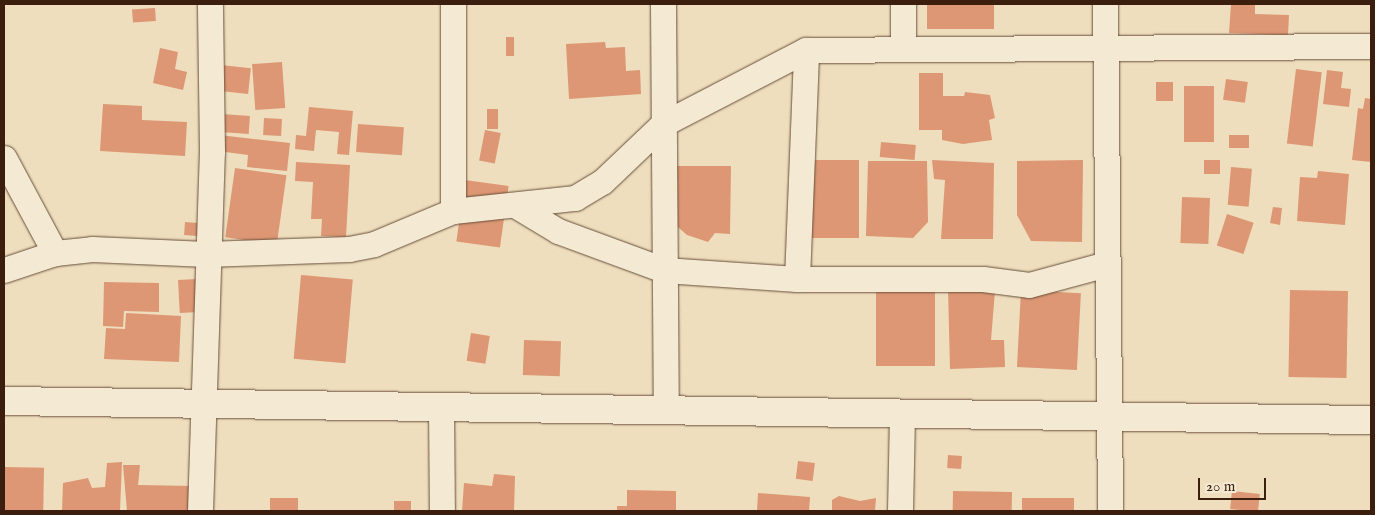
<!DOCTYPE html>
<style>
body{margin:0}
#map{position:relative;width:1375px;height:515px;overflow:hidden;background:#eedebd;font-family:"IM FELL English",serif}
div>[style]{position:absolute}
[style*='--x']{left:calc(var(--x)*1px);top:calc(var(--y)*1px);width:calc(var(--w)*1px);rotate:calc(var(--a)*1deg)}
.building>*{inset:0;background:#dd9774;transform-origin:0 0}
.roads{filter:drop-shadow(0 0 1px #684e3a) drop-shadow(0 0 1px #684e3a)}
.street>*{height:25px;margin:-12.5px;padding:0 12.5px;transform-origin:12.5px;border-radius:12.5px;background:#f4ead4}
.secondary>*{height:28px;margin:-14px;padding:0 14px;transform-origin:14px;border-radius:14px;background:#f4ead4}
span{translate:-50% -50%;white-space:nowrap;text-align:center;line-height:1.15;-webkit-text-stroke:4px #f4ead4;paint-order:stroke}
.frame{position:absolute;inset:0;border:5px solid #3c1e0f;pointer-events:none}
.scale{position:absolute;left:1198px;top:478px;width:68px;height:22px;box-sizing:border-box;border:2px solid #3c1e0f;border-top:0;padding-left:6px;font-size:15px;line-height:18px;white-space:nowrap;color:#3c1e0f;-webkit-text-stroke:4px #f4ead4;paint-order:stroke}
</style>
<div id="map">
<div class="building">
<i style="left:927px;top:4px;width:67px;height:25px"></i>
<i style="clip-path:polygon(1231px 4px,1255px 4px,1255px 14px,1289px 15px,1288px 35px,1229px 33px)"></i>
<i style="left:155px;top:8px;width:13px;height:23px;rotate:86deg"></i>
<i style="left:506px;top:37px;width:8px;height:19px"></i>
<i style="clip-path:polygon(605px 42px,606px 48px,625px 47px,626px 71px,640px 70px,641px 94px,569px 99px,566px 44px)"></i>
<i style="clip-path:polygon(160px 48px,178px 52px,175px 69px,187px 72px,183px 90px,153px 83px)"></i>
<i style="left:282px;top:62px;width:46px;height:30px;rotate:86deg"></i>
<i style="left:221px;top:65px;width:30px;height:26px;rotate:6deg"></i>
<i style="left:1296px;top:69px;width:26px;height:75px;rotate:7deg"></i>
<i style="clip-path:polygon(1327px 70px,1343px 72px,1341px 88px,1351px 89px,1349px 107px,1323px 104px)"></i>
<i style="clip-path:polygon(919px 73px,943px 73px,943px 96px,964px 96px,965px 92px,990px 95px,995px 118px,989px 120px,992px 140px,963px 144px,942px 140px,942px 130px,919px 130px)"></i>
<i style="left:1226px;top:79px;width:22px;height:21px;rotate:8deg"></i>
<i style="left:1156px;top:82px;width:17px;height:19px"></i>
<i style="left:1184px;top:86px;width:30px;height:56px"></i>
<i style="clip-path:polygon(1365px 98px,1371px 99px,1371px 162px,1352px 160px,1358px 108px,1363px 109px)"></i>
<i style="clip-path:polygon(103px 104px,142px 106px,142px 120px,187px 122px,185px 156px,100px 151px)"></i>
<i style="clip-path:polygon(309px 107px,353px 111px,349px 155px,337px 154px,339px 132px,316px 130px,314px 151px,295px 149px,296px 135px,306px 136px)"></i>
<i style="left:487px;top:109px;width:11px;height:20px"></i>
<i style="left:222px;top:114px;width:28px;height:18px;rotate:4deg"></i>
<i style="left:264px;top:118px;width:18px;height:17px;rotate:3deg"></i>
<i style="left:358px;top:124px;width:46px;height:28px;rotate:4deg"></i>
<i style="left:485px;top:130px;width:16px;height:31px;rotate:11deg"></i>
<i style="clip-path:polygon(219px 135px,290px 143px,287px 171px,247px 167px,248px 155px,218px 151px)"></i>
<i style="left:1229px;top:135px;width:20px;height:13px"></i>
<i style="left:881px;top:142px;width:35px;height:15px;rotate:5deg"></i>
<i style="left:802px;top:160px;width:57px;height:78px"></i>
<i style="clip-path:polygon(932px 160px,994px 163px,993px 239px,941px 239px,945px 180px,934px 179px)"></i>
<i style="clip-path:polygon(1083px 160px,1082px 242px,1031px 241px,1017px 215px,1017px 161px)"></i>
<i style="left:1204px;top:160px;width:16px;height:14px"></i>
<i style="clip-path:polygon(868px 161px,927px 161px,928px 222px,913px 238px,866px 236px)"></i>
<i style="clip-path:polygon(296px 162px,350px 165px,346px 237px,321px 236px,322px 219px,311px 219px,313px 182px,295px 181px)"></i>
<i style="clip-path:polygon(669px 166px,731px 166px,730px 234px,715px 233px,708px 242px,687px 235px,671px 221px)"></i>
<i style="left:1231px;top:167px;width:21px;height:38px;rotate:5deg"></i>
<i style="left:235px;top:168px;width:52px;height:70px;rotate:8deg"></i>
<i style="clip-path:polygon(1318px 171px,1349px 174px,1345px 225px,1297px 221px,1300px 177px,1317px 178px)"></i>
<i style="left:465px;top:180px;width:44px;height:62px;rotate:8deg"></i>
<i style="left:1182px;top:197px;width:28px;height:46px;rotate:2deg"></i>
<i style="clip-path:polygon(1273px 207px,1282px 208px,1280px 225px,1270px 223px)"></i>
<i style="left:1227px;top:214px;width:28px;height:33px;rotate:18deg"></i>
<i style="left:185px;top:222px;width:13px;height:13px;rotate:4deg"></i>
<i style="left:301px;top:275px;width:52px;height:84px;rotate:5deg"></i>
<i style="left:197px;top:279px;width:33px;height:19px;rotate:87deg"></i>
<i style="clip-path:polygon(104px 282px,159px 283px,159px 312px,124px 311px,123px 327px,103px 326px)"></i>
<i style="clip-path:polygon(948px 289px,995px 291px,991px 340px,1004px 340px,1005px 367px,950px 369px)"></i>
<i style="left:1021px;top:290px;width:60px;height:77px;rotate:3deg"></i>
<i style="left:1290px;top:290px;width:58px;height:87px;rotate:1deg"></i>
<i style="left:876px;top:291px;width:59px;height:75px"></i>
<i style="clip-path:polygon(126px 313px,181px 316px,179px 362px,104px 359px,106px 328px,125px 329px)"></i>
<i style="left:471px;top:333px;width:19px;height:28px;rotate:9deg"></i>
<i style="left:524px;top:340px;width:37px;height:35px;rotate:2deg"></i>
<i style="left:948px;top:455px;width:14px;height:13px;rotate:4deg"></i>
<i style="left:798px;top:461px;width:17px;height:18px;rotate:7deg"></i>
<i style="clip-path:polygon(122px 462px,120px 511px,62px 511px,63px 483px,88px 478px,92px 488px,105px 487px,107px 463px)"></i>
<i style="clip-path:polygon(123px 465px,140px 465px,138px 485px,193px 486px,189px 511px,127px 511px)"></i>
<i style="left:4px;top:467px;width:40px;height:44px;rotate:1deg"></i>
<i style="clip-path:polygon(494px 474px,515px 476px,514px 511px,462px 511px,464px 483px,492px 486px)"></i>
<i style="clip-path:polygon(627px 490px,676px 491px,676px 511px,617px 511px,617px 506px,627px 506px)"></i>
<i style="left:953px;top:491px;width:59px;height:20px;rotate:1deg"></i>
<i style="left:1232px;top:491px;width:28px;height:18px;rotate:6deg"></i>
<i style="clip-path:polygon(758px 493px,810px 497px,809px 511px,757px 511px)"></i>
<i style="clip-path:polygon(839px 496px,860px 501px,876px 498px,875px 511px,832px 511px,832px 500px)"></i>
<i style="left:270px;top:498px;width:28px;height:13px"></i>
<i style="left:1022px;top:498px;width:52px;height:13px"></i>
<i style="left:394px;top:501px;width:17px;height:10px"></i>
</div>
<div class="roads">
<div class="street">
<i style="--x:663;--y:4;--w:406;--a:89.6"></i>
<i style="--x:1105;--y:4;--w:507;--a:89.43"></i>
<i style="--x:903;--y:48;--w:44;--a:-90"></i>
<i style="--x:4;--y:158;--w:108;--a:61.8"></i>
<i style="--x:515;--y:205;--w:50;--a:31.2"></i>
<i style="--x:558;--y:231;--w:113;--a:20.2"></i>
<i style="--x:664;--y:270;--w:133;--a:3.9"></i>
<i style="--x:797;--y:279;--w:186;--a:0"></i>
<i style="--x:983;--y:279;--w:46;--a:7.4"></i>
<i style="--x:1029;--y:285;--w:81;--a:-15.1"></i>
<i style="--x:453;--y:211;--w:207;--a:-90"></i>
<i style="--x:4;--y:270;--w:54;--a:-18.4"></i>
<i style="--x:55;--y:253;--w:37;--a:-6"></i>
<i style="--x:92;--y:249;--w:114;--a:2.5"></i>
<i style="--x:206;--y:254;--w:143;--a:-2"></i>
<i style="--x:349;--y:249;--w:25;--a:-11"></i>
<i style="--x:374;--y:244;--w:86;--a:-22.7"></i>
<i style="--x:453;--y:211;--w:123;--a:-6.1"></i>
<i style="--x:575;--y:198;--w:31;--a:-31"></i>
<i style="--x:602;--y:182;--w:84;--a:-43.6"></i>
<i style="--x:663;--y:124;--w:161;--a:-27.4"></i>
<i style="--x:806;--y:50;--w:565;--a:-0.41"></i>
<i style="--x:797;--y:279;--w:229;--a:-87.7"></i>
<i style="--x:441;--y:406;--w:105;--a:89.5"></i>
<i style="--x:200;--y:511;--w:359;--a:-88.1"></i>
<i style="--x:212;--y:152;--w:148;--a:-90.8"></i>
<i style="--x:900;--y:511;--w:97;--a:-88.8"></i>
</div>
<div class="secondary">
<i style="--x:4;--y:401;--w:1367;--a:0.8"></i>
</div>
</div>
<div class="frame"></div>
<div class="scale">20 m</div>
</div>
